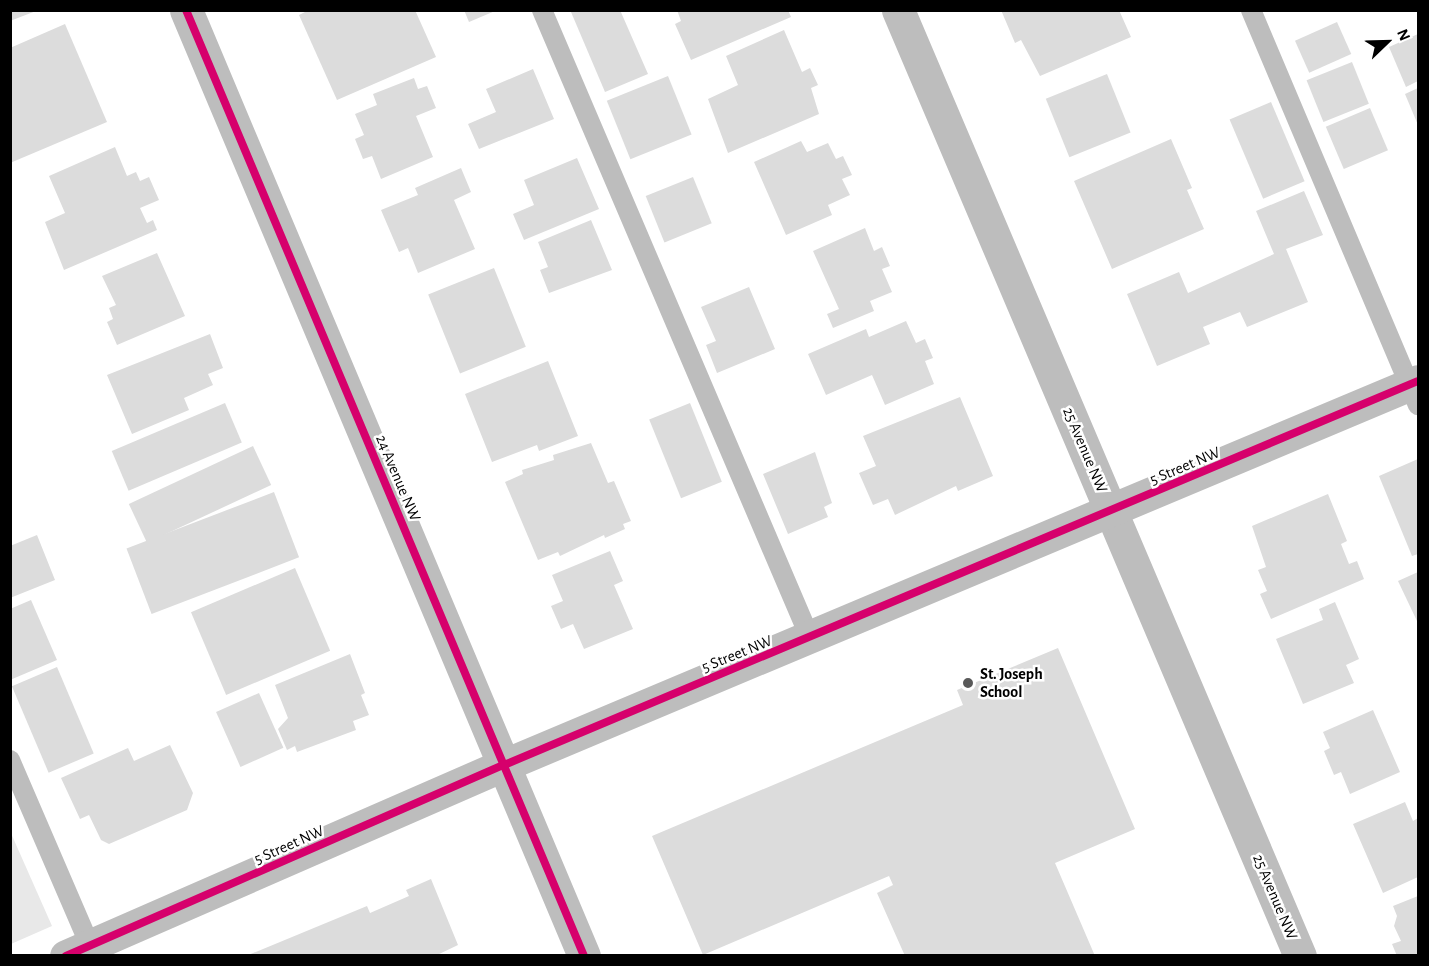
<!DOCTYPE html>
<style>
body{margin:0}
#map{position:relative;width:1429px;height:966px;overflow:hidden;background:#fff;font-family:"Alegreya Sans",sans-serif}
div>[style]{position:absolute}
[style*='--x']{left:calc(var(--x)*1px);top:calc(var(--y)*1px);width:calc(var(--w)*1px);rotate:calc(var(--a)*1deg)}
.green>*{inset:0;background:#e8e8e8}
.building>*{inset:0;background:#dcdcdc;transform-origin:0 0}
.service>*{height:20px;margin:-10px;padding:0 10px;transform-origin:10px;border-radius:10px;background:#bdbdbd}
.minor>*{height:33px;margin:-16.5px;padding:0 16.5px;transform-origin:16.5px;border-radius:16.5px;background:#bdbdbd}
.cycleway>*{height:8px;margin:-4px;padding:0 4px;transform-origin:4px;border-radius:4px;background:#d6006c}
.dots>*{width:16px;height:16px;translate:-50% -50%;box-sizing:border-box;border:3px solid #fff;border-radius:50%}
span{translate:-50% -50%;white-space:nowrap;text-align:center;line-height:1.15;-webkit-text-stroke:5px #fff;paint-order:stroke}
.street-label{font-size:16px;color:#000}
.poi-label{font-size:16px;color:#000;font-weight:700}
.left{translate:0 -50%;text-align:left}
.frame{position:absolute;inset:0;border:12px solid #000;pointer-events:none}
.north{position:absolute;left:1357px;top:12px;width:60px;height:60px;-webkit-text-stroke:4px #fff;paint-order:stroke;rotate:67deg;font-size:16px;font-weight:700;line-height:24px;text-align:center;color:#000}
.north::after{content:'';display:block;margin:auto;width:21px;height:27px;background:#000;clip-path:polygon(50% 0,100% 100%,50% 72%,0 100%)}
</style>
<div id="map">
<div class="green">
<i style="clip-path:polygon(10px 831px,52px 926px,11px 944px,10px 944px)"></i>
</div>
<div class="building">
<i style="clip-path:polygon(10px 10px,36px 10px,36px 11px,10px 21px)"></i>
<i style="clip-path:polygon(309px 10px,415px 10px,436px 57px,337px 100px,299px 15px)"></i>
<i style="clip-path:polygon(464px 10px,495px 10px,495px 11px,469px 22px)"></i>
<i style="clip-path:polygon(575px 10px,620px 10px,648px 74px,605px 92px,571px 12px)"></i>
<i style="clip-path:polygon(677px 10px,788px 10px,791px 17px,691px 60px,675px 24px,681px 21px)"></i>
<i style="clip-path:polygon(1001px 10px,1119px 10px,1131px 37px,1040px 76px,1021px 40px,1015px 43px)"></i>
<i style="left:1337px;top:22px;width:35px;height:46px;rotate:66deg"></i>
<i style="clip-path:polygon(65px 24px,107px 122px,10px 163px,10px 48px)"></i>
<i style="clip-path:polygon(784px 30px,802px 72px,810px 68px,818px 85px,811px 88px,819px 114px,728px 153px,708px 99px,738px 85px,726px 56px)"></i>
<i style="clip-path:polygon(1418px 34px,1418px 81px,1406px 87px,1389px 47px)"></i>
<i style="left:1352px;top:62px;width:45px;height:49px;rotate:68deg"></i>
<i style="clip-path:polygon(533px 69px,554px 119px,479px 149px,468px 124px,496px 112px,486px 89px)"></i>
<i style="left:1107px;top:74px;width:63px;height:66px;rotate:68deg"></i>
<i style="left:668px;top:76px;width:63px;height:66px;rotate:68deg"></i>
<i style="clip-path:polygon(414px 78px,418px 89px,427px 86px,436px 108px,416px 116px,433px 157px,381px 179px,372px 156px,363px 159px,355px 139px,364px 135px,355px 114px,377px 105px,373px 94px)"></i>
<i style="clip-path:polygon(1418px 88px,1418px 125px,1405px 94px)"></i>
<i style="left:1271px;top:102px;width:86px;height:45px;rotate:67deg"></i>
<i style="left:1370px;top:108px;width:46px;height:48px;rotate:67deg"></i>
<i style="clip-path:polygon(1171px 139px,1192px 188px,1187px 190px,1204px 229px,1112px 269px,1074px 181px)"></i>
<i style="clip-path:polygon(801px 141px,807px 152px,828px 143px,836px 159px,843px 156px,852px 175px,842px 179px,850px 195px,828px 205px,832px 215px,786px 235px,754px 162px)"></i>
<i style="clip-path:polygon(115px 147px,127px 176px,136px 172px,140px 181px,149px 177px,159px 200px,140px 208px,147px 223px,153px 220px,157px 230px,64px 270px,45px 222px,65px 213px,49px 176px)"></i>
<i style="clip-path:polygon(577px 158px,599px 209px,524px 240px,513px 214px,534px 205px,524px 180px)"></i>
<i style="clip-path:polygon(461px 168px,471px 192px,454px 200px,475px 249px,418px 273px,408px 248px,399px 252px,381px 210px,418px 195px,415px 188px)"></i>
<i style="left:693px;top:177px;width:50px;height:51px;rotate:68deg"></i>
<i style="clip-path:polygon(1304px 191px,1323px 235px,1286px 249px,1308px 302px,1247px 327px,1240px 312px,1203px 327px,1210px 344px,1157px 366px,1127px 294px,1179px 272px,1188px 293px,1274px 254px,1256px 211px)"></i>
<i style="clip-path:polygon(591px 220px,612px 270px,549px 293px,540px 270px,548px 267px,538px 242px)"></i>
<i style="clip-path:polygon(865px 228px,874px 251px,882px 247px,890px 266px,882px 269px,892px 292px,870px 301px,874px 311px,833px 328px,827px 314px,839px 309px,813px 251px)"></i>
<i style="clip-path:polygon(157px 253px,185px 316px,117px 345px,107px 322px,113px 319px,109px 308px,116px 305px,102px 276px)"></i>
<i style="left:494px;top:268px;width:85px;height:71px;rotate:68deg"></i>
<i style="clip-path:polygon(749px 287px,775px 349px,717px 373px,706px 345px,716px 341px,701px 307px)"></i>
<i style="clip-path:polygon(906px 321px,916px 343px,925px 339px,933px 358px,925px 361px,934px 384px,885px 405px,872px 375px,826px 395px,808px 354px,866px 329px,869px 337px)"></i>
<i style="clip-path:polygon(210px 334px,223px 368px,208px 374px,213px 385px,184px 398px,189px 410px,132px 434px,107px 375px)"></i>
<i style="clip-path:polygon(548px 361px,578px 436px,539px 451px,537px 445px,492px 462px,465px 394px)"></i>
<i style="clip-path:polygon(960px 397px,993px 476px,958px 491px,956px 486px,895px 515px,888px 499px,873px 505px,859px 473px,876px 466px,863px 436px)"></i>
<i style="left:225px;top:403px;width:43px;height:123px;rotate:67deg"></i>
<i style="left:690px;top:403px;width:85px;height:44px;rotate:68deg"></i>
<i style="clip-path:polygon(591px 443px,608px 483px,614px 481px,631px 521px,623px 524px,625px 529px,605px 538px,604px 535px,560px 556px,558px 552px,538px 560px,505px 482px,523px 474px,522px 470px,554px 460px,553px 455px)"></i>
<i style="left:253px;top:446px;width:43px;height:137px;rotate:65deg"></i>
<i style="clip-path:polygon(815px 452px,832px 503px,824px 507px,828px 517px,788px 534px,763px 474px)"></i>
<i style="clip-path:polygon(1418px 459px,1418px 554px,1412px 556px,1379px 476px)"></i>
<i style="left:274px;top:492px;width:70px;height:158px;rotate:69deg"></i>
<i style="clip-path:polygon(1328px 494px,1347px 541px,1341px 544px,1349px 564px,1357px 561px,1364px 579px,1271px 619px,1260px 594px,1267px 591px,1258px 570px,1266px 567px,1252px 526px)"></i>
<i style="clip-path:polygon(37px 535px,55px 580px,10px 598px,10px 546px)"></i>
<i style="clip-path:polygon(610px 551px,623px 581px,614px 585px,633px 629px,584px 649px,573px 624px,561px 629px,551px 606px,563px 601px,552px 575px)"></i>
<i style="left:295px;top:568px;width:90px;height:113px;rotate:67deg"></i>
<i style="clip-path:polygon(1418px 572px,1418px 620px,1417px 621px,1398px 581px)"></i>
<i style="clip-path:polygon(31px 600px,57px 660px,10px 680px,10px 609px)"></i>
<i style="clip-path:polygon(1335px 602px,1359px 659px,1346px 665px,1354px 683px,1303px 704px,1276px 639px,1323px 620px,1319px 609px)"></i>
<i style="clip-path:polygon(1058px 648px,1135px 829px,1055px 863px,1095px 956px,905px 956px,877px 893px,893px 885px,889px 876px,703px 955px,652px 836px,963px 705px,957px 690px)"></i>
<i style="clip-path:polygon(350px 654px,365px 693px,361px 695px,369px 715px,353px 721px,356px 730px,297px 752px,295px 746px,287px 750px,278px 729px,288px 718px,275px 685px)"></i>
<i style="left:57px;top:667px;width:94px;height:49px;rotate:67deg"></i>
<i style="left:259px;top:693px;width:60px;height:47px;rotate:66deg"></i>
<i style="clip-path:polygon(1373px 710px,1400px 772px,1350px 794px,1341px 772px,1334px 775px,1324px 751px,1330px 748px,1323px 732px)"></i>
<i style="clip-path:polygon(170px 745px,193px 793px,187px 810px,109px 844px,101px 840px,89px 815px,80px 819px,61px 778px,128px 748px,134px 761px)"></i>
<i style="clip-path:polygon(1405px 802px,1413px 821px,1418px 818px,1418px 877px,1383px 893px,1353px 824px)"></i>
<i style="clip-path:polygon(431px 879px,458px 945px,435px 956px,246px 956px,367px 906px,370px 913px,409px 896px,406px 890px)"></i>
<i style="clip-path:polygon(1418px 896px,1418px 956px,1397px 956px,1392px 944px,1401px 941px,1394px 926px,1397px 916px,1393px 906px)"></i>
</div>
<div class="service">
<i style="--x:542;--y:10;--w:683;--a:66.89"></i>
<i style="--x:1251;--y:10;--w:429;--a:67.1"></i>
<i style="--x:10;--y:760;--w:210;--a:66.7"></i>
</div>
<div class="minor">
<i style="--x:186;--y:10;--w:1026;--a:67.18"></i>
<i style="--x:898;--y:10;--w:1028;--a:66.98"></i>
<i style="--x:66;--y:956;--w:478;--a:-23.6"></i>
<i style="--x:504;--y:765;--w:991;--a:-22.79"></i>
</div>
<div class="cycleway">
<i style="--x:186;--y:10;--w:1026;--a:67.18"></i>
<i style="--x:66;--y:956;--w:478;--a:-23.6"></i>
<i style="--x:504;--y:765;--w:991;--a:-22.79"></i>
</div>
<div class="dots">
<i style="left:968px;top:683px;background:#595959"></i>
</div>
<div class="street-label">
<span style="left:1085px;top:450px;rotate:67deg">25 Avenue NW</span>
<span style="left:1185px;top:466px;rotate:-23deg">5 Street NW</span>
<span style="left:398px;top:478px;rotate:67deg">24 Avenue NW</span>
<span style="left:737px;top:654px;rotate:-22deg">5 Street NW</span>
<span style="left:289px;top:845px;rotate:-24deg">5 Street NW</span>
<span style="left:1275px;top:897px;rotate:67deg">25 Avenue NW</span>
</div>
<div class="poi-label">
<span class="left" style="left:980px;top:683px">St. Joseph<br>School</span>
</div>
<div class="frame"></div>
<div class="north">N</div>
</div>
